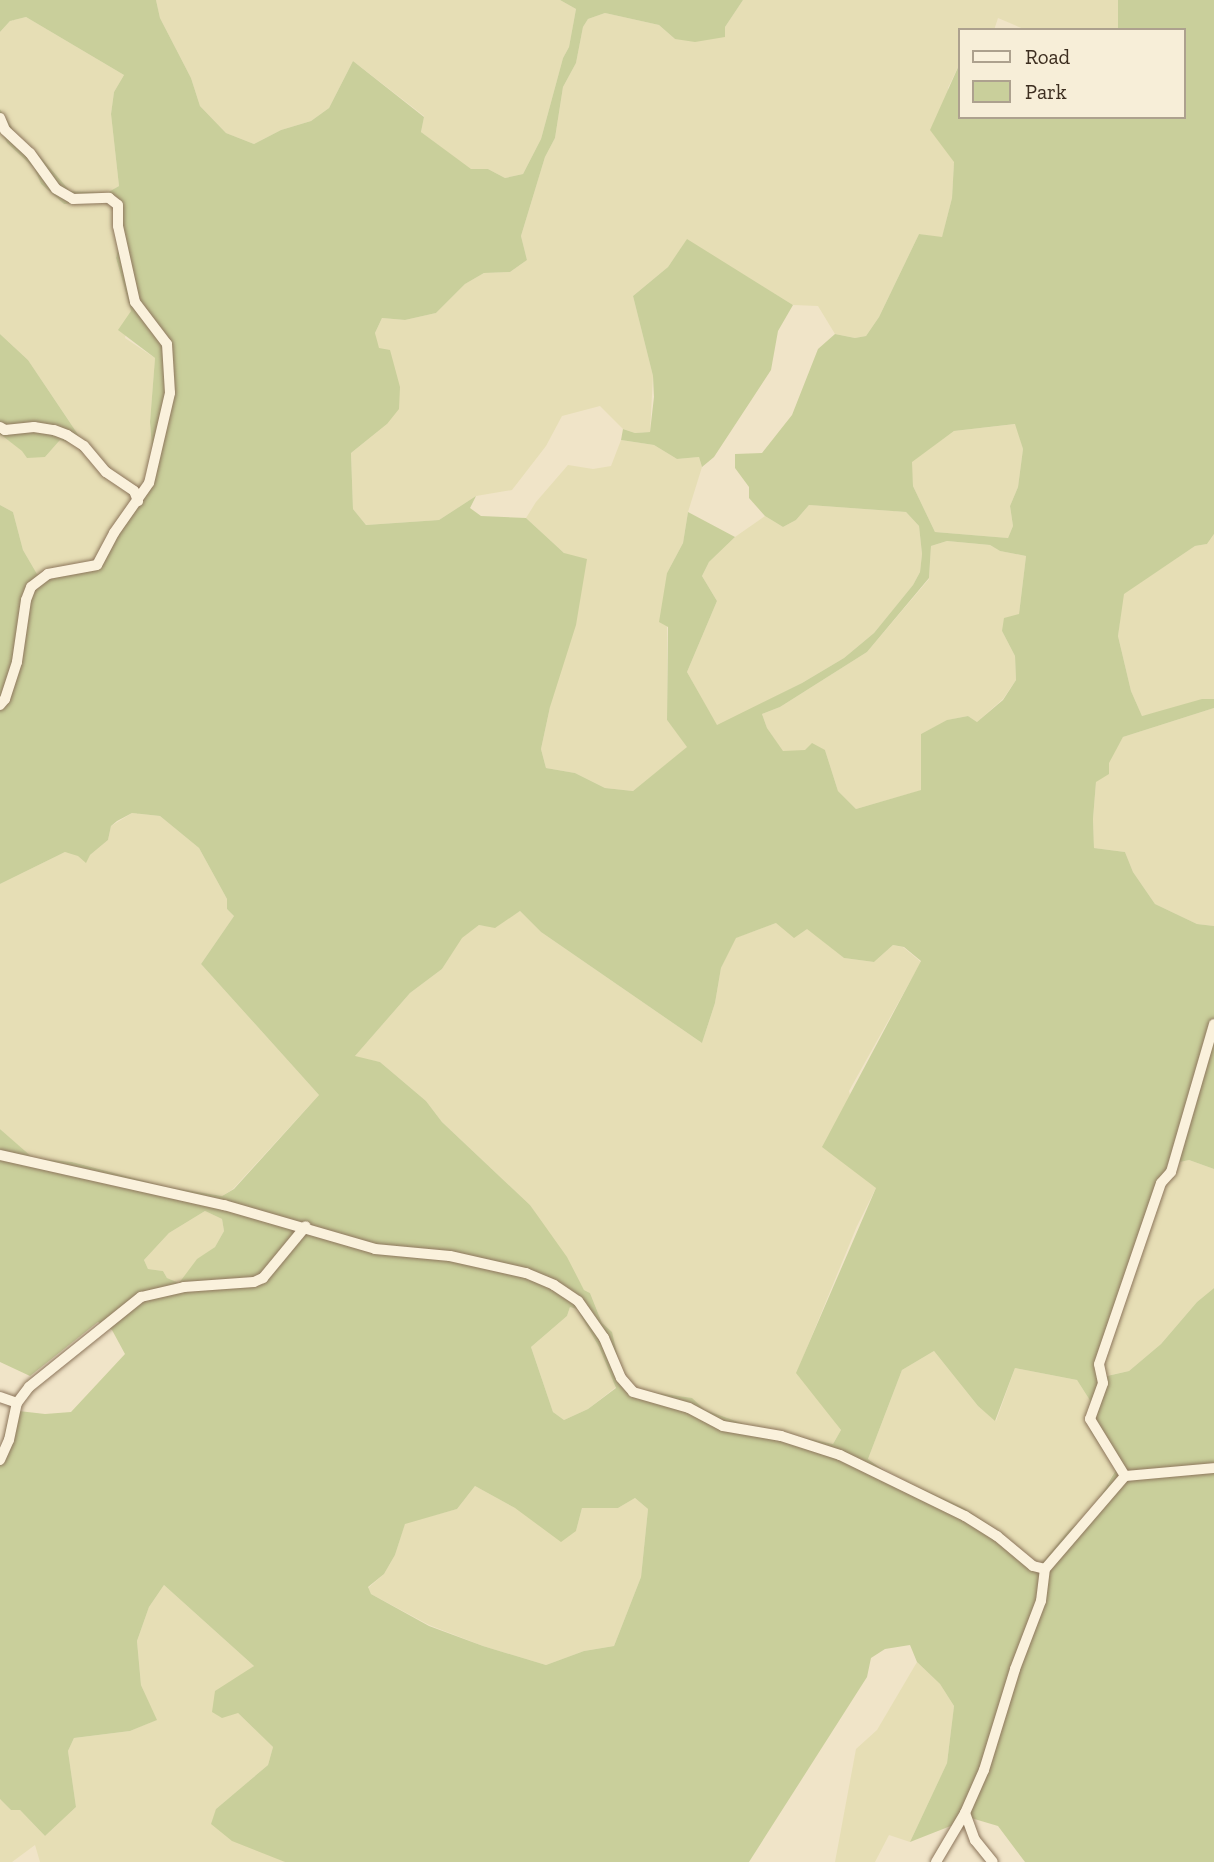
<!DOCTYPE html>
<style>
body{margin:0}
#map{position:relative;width:1214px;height:1862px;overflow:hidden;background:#f0e4c8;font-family:"Zilla Slab",serif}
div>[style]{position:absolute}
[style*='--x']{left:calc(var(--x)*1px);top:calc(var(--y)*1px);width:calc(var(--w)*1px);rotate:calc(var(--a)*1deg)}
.farmland>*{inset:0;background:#e6deb5}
.green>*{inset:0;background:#c9cf9b}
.roads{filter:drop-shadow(0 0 2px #8d765c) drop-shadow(0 0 2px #8d765c)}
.minor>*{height:10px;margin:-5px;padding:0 5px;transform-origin:5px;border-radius:5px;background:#faf1dc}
span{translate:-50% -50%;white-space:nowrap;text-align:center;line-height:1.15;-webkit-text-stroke:6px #f7eed8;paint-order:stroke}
.legend{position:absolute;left:958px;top:28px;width:228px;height:91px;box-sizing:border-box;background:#f7eed8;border:2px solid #ada18e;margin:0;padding:9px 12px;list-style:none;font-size:21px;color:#3d2e20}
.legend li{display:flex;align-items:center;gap:14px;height:35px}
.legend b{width:35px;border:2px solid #ada18e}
</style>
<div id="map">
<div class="farmland">
<i style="clip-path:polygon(156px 0,560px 0,576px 9px,569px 47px,563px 58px,541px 139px,523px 174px,505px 178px,488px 169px,471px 170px,421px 132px,424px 116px,353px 61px,329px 108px,311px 121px,281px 130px,254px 144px,226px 133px,200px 106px,191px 78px,160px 18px)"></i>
<i style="clip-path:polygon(743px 0,1118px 0,1119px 17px,1118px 30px,1026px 30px,998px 18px,994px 30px,960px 30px,960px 63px,948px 88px,954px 162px,952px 198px,942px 238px,919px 234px,879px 317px,866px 336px,855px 338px,835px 334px,818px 306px,793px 305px,687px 240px,668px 267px,633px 296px,653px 376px,650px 432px,635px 433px,623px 429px,600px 406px,562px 416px,546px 446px,512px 490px,476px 496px,439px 520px,366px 525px,353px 509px,351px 453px,387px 424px,375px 333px,382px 318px,405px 320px,436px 313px,465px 284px,484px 273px,510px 272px,527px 260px,521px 236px,545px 157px,555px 138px,563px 87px,576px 63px,583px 27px,588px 19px,605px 13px,659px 25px,675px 39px,725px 27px)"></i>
<i style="clip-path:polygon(26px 17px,124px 75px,114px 92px,111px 114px,119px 186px,108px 193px,70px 191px,38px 154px,18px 137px,0 109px,0 32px,10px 21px)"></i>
<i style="clip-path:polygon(0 128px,7px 143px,34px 168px,41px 184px,64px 204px,108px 201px,113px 206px,119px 245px,116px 258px,131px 311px,125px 338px,155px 358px,150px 422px,153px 460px,140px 491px,114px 472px,79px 436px,28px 360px,0 334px)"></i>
<i style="clip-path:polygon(1016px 424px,1023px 449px,1018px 487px,1010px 506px,1013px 526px,1008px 538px,935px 532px,913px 486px,911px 462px,954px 431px)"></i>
<i style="clip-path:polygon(0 434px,23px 451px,45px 457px,60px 440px,73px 444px,133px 498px,93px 562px,37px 574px,23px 550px,13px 512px,0 505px)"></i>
<i style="clip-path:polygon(621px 440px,654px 445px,677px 459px,699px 457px,702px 467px,688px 512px,683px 543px,667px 573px,667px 720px,688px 747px,633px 791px,605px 788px,575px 773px,546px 768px,541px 749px,550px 707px,564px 553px,526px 518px,536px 502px,568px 465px,593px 469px,611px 466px)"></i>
<i style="clip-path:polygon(809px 505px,906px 512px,919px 526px,922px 554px,920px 572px,913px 585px,874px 633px,844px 658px,802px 683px,717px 726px,687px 672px,717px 601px,702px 576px,709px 562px,735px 537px,765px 516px,783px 527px,796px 520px)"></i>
<i style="clip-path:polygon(1214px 534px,1214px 699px,1142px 716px,1131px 691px,1118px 636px,1123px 594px,1195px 546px,1207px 544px)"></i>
<i style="clip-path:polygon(947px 541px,990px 545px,1000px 551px,1026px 556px,1019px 614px,1002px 631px,1015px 656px,1016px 680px,1003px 699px,977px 722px,968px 716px,948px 720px,921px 734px,922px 790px,856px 809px,838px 791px,825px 750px,783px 752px,767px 728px,762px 714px,780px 707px,867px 652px,929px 579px,931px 546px)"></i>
<i style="clip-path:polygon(1214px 708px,1214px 926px,1197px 924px,1155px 904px,1133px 872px,1125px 852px,1094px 848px,1093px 819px,1096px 782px,1123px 737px)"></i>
<i style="clip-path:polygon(132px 813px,160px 816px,199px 848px,227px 899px,227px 909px,234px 916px,201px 964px,319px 1095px,233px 1189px,222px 1196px,168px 1187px,72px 1162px,32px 1158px,0 1129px,0 884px,65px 852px,90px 855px,108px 840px,111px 826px)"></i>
<i style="clip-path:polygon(520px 911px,541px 932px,702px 1043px,715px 1003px,721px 968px,735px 938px,776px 923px,807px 928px,844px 958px,874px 962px,893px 945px,903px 947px,921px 962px,849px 1091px,876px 1188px,857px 1226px,797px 1372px,841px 1430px,833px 1444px,747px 1425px,705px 1410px,691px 1398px,637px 1390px,621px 1370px,590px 1293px,584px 1290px,530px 1205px,442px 1122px,426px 1101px,380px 1062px,354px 1057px,410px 993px,442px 969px,461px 938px,479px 925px,495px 927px)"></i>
<i style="clip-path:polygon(1189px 1160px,1214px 1169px,1214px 1288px,1197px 1302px,1161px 1344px,1129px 1371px,1106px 1376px,1102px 1364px,1163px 1187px,1180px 1162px)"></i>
<i style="clip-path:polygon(205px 1211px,222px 1219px,224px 1231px,215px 1247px,197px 1260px,179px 1284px,167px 1278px,163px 1271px,148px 1269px,144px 1260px,169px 1233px)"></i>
<i style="clip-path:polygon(570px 1307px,577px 1309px,599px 1347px,616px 1387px,588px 1409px,564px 1420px,553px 1412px,531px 1347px,567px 1316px)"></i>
<i style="clip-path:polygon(934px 1351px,978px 1406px,996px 1421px,1015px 1368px,1077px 1380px,1091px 1402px,1102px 1446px,1116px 1469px,1090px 1514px,1041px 1564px,868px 1459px,902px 1370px)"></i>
<i style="clip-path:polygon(475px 1486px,515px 1508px,576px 1531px,582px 1508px,618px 1508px,635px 1498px,648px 1509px,641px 1577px,614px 1646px,584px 1651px,546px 1665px,483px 1646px,429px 1625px,371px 1594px,368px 1588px,384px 1574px,395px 1555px,405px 1523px,457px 1509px)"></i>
<i style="clip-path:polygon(164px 1585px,254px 1666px,237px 1679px,238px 1713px,273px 1747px,268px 1765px,216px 1809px,285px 1862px,40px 1862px,35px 1845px,12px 1862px,0 1862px,0 1799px,11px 1810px,20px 1810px,45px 1836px,76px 1807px,68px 1751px,74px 1738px,130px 1731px,156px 1720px,141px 1685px,137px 1641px,149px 1607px)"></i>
<i style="clip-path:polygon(917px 1662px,940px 1684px,954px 1706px,947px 1763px,910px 1842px,889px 1835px,875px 1862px,835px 1862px,856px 1749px,877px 1730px)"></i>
</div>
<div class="green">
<i style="clip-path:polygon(evenodd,0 0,156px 0,160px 18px,191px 78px,200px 106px,226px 133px,254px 144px,281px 130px,311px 121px,329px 108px,353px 61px,424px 117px,421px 132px,471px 169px,488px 169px,505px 178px,523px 174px,541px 139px,563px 58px,569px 47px,576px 9px,560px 0,743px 0,725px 27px,725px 37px,695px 42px,675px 39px,659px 25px,605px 13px,588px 19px,583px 27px,576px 63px,563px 87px,555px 138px,545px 157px,521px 236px,527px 260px,510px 272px,484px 273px,465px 284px,436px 313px,405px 320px,382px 318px,375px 333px,379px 348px,390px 350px,393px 361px,400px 387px,399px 409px,387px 424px,351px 453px,353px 509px,366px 525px,439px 520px,476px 496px,470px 508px,481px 516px,526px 518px,564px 553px,587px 559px,576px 625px,550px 707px,541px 749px,546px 768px,575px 773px,605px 788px,633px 791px,687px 747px,667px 720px,668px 627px,659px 622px,667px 573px,683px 543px,688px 512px,735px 537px,709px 562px,702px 576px,717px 601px,687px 672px,717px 725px,802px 683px,844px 658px,874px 633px,913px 585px,920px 572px,922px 554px,919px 526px,906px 512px,809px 505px,796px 520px,783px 527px,765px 516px,749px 498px,749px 487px,735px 468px,735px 454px,762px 453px,792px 415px,818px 349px,835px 334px,855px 338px,866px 336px,879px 317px,919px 234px,942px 237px,952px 198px,954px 162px,930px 130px,960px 63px,960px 117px,1184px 117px,1184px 30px,1118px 30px,1118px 0,1214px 0,1214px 534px,1207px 544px,1195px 546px,1124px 594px,1118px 636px,1131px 691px,1142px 716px,1202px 699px,1214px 699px,1214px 708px,1123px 737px,1109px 763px,1109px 774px,1096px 782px,1093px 819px,1094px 848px,1125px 852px,1133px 872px,1155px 904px,1197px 924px,1214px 926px,1214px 1169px,1189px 1160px,1180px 1162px,1163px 1187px,1102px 1364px,1107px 1376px,1129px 1371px,1161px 1344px,1197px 1302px,1214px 1288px,1214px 1862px,1025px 1862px,998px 1826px,971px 1818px,910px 1842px,947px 1763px,954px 1706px,940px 1684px,917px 1662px,910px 1645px,885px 1649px,871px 1658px,867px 1677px,749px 1862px,285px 1862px,232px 1841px,211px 1824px,216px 1809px,268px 1765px,273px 1747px,238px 1713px,222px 1718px,212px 1712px,215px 1691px,254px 1666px,164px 1585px,149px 1607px,137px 1641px,141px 1685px,157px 1720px,130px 1731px,74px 1738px,68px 1751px,76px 1807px,45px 1836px,20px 1810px,11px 1810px,0 1799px,0 1454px,10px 1410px,45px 1414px,71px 1412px,125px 1354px,112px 1330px,98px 1322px,30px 1376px,0 1362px,0 1129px,33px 1158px,72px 1162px,168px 1187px,222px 1196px,234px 1189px,319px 1095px,201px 964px,234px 916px,227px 909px,227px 899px,199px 848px,160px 816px,132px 813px,117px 821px,111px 826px,108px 840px,90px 855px,86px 863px,78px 856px,65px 852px,0 884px,0 505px,13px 512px,23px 550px,37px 574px,93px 562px,133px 498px,73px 444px,60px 440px,45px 457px,27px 458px,22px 451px,0 434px,0 334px,28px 360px,79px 436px,114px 472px,140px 490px,153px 460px,150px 422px,155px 358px,118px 330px,131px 311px,116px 258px,119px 245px,113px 206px,108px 201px,64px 204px,41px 184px,34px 168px,7px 143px,0 128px,0 109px,18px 137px,38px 154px,70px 191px,107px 193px,119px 186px,111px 114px,114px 92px,124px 75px,26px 17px,10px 21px,0 32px,0 0,1015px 424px,1023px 449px,1018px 487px,1010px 506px,1013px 526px,1008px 538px,935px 532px,913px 486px,912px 462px,954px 431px,1015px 424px,0 0,947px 541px,990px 545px,1000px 551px,1026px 556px,1019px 614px,1004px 618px,1002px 631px,1015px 656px,1016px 680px,1003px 700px,977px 722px,968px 716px,947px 720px,921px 734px,921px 790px,856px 809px,838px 791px,825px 750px,812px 743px,805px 750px,783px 751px,767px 728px,762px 714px,780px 707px,867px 652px,929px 578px,931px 546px,947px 541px,0 0,520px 911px,541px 932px,702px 1043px,715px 1003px,721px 968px,736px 938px,776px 923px,794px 938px,807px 929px,844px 958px,874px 962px,893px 945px,904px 947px,921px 961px,822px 1147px,876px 1188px,796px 1373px,841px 1430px,833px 1444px,747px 1425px,705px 1410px,692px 1398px,637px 1390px,621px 1370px,612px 1332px,602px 1323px,590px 1293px,584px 1290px,567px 1257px,530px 1205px,442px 1122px,426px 1101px,380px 1062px,355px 1056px,410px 993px,442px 969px,462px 938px,479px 925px,495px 928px,520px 911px,0 0,205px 1211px,222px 1219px,224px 1231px,215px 1247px,197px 1259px,179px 1283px,167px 1278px,163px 1271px,148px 1269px,144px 1260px,169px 1233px,205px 1211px,0 0,570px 1307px,577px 1309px,599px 1347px,616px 1388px,588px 1409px,564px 1420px,553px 1412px,531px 1347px,567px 1316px,570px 1307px,0 0,934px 1351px,978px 1406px,995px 1421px,1015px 1368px,1077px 1380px,1091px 1402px,1087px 1417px,1091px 1432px,1116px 1470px,1090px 1514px,1069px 1530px,1041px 1564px,1021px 1553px,1002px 1533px,962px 1507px,889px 1474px,868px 1459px,902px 1370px,934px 1351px,0 0,475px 1486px,515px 1508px,561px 1542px,576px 1531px,582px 1508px,618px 1508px,635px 1498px,648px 1509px,641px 1577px,614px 1646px,584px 1651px,546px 1665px,483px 1646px,429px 1626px,371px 1594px,368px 1587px,384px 1574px,395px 1555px,405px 1524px,457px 1509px,475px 1486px)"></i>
<i style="clip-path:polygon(687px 239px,793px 305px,778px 331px,771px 370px,714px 457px,702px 467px,699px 457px,677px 459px,654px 445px,621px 440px,623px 429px,635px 433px,650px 432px,654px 397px,653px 376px,633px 296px,668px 267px)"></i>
</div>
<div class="roads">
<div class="minor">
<i style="--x:0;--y:118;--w:13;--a:67"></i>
<i style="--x:5;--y:130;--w:34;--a:43"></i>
<i style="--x:30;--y:153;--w:44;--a:54.2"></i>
<i style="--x:56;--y:189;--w:20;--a:30"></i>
<i style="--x:73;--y:199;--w:36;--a:-2"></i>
<i style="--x:109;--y:198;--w:11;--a:38"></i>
<i style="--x:118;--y:205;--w:21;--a:90"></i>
<i style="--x:118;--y:226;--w:78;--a:77.4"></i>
<i style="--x:135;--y:302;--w:53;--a:52.7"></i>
<i style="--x:167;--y:344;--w:49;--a:86.5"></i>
<i style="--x:170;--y:393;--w:92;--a:103.1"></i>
<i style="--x:149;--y:483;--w:61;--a:125"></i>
<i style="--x:114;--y:533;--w:36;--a:118"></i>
<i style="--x:97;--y:565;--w:50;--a:169.6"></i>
<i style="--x:48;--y:574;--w:21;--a:143"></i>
<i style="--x:31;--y:587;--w:14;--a:111"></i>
<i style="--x:26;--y:600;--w:63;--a:98.3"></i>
<i style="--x:17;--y:662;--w:39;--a:108"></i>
<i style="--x:5;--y:699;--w:8;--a:130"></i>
<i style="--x:0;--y:427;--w:6;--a:31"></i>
<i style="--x:5;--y:430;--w:29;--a:-6"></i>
<i style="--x:34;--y:427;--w:20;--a:9"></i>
<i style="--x:54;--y:430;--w:14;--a:21"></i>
<i style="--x:67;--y:435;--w:20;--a:33"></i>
<i style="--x:84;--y:446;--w:34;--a:50"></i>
<i style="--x:106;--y:472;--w:34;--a:34"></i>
<i style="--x:134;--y:491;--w:11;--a:68"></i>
<i style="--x:0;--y:1155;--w:230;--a:12.6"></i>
<i style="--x:224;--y:1205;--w:157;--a:16.2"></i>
<i style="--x:375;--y:1249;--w:75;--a:5.3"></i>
<i style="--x:450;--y:1256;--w:78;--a:12.6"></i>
<i style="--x:526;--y:1273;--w:30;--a:23"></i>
<i style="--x:554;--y:1285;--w:29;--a:34"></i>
<i style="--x:578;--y:1301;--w:45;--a:54.9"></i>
<i style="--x:604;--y:1338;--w:43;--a:67"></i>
<i style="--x:621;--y:1378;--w:18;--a:49"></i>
<i style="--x:633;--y:1392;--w:58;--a:15.9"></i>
<i style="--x:689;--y:1408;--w:38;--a:28"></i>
<i style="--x:723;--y:1426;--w:59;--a:9.8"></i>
<i style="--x:781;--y:1436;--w:62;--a:17.9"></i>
<i style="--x:840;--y:1455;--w:139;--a:26"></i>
<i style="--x:965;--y:1516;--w:38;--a:32"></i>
<i style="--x:997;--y:1536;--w:47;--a:39.8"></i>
<i style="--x:1033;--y:1566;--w:12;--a:14"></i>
<i style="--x:0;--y:1397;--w:18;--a:19"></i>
<i style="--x:0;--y:1460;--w:22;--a:-66"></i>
<i style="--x:9;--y:1440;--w:38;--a:-78"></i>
<i style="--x:17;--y:1403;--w:20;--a:-53"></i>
<i style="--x:29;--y:1387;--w:144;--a:-38.8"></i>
<i style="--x:141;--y:1297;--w:44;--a:-13.1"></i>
<i style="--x:184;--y:1287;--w:70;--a:-4.1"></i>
<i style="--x:254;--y:1282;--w:10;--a:-24"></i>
<i style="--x:263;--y:1278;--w:67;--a:-50.4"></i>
<i style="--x:1125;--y:1476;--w:89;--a:-5.1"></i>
<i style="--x:965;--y:1813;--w:29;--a:70"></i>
<i style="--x:975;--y:1840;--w:28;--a:51"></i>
<i style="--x:936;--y:1862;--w:57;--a:-59.4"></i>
<i style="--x:965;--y:1813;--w:47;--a:-66.2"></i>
<i style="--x:984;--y:1770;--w:106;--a:-72.9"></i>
<i style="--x:1015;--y:1669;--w:73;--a:-69.1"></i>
<i style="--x:1041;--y:1601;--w:32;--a:-83"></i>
<i style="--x:1045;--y:1569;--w:123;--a:-49.3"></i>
<i style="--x:1125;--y:1476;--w:67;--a:-121.6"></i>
<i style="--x:1090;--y:1419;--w:38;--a:-70"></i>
<i style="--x:1103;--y:1383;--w:19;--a:-102"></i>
<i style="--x:1099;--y:1364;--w:191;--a:-71.1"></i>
<i style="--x:1161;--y:1183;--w:15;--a:-48"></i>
<i style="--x:1171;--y:1172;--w:154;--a:-73.8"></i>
</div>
</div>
<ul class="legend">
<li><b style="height:9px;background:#faf1dc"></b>Road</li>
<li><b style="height:19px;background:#c9cf9b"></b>Park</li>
</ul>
</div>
